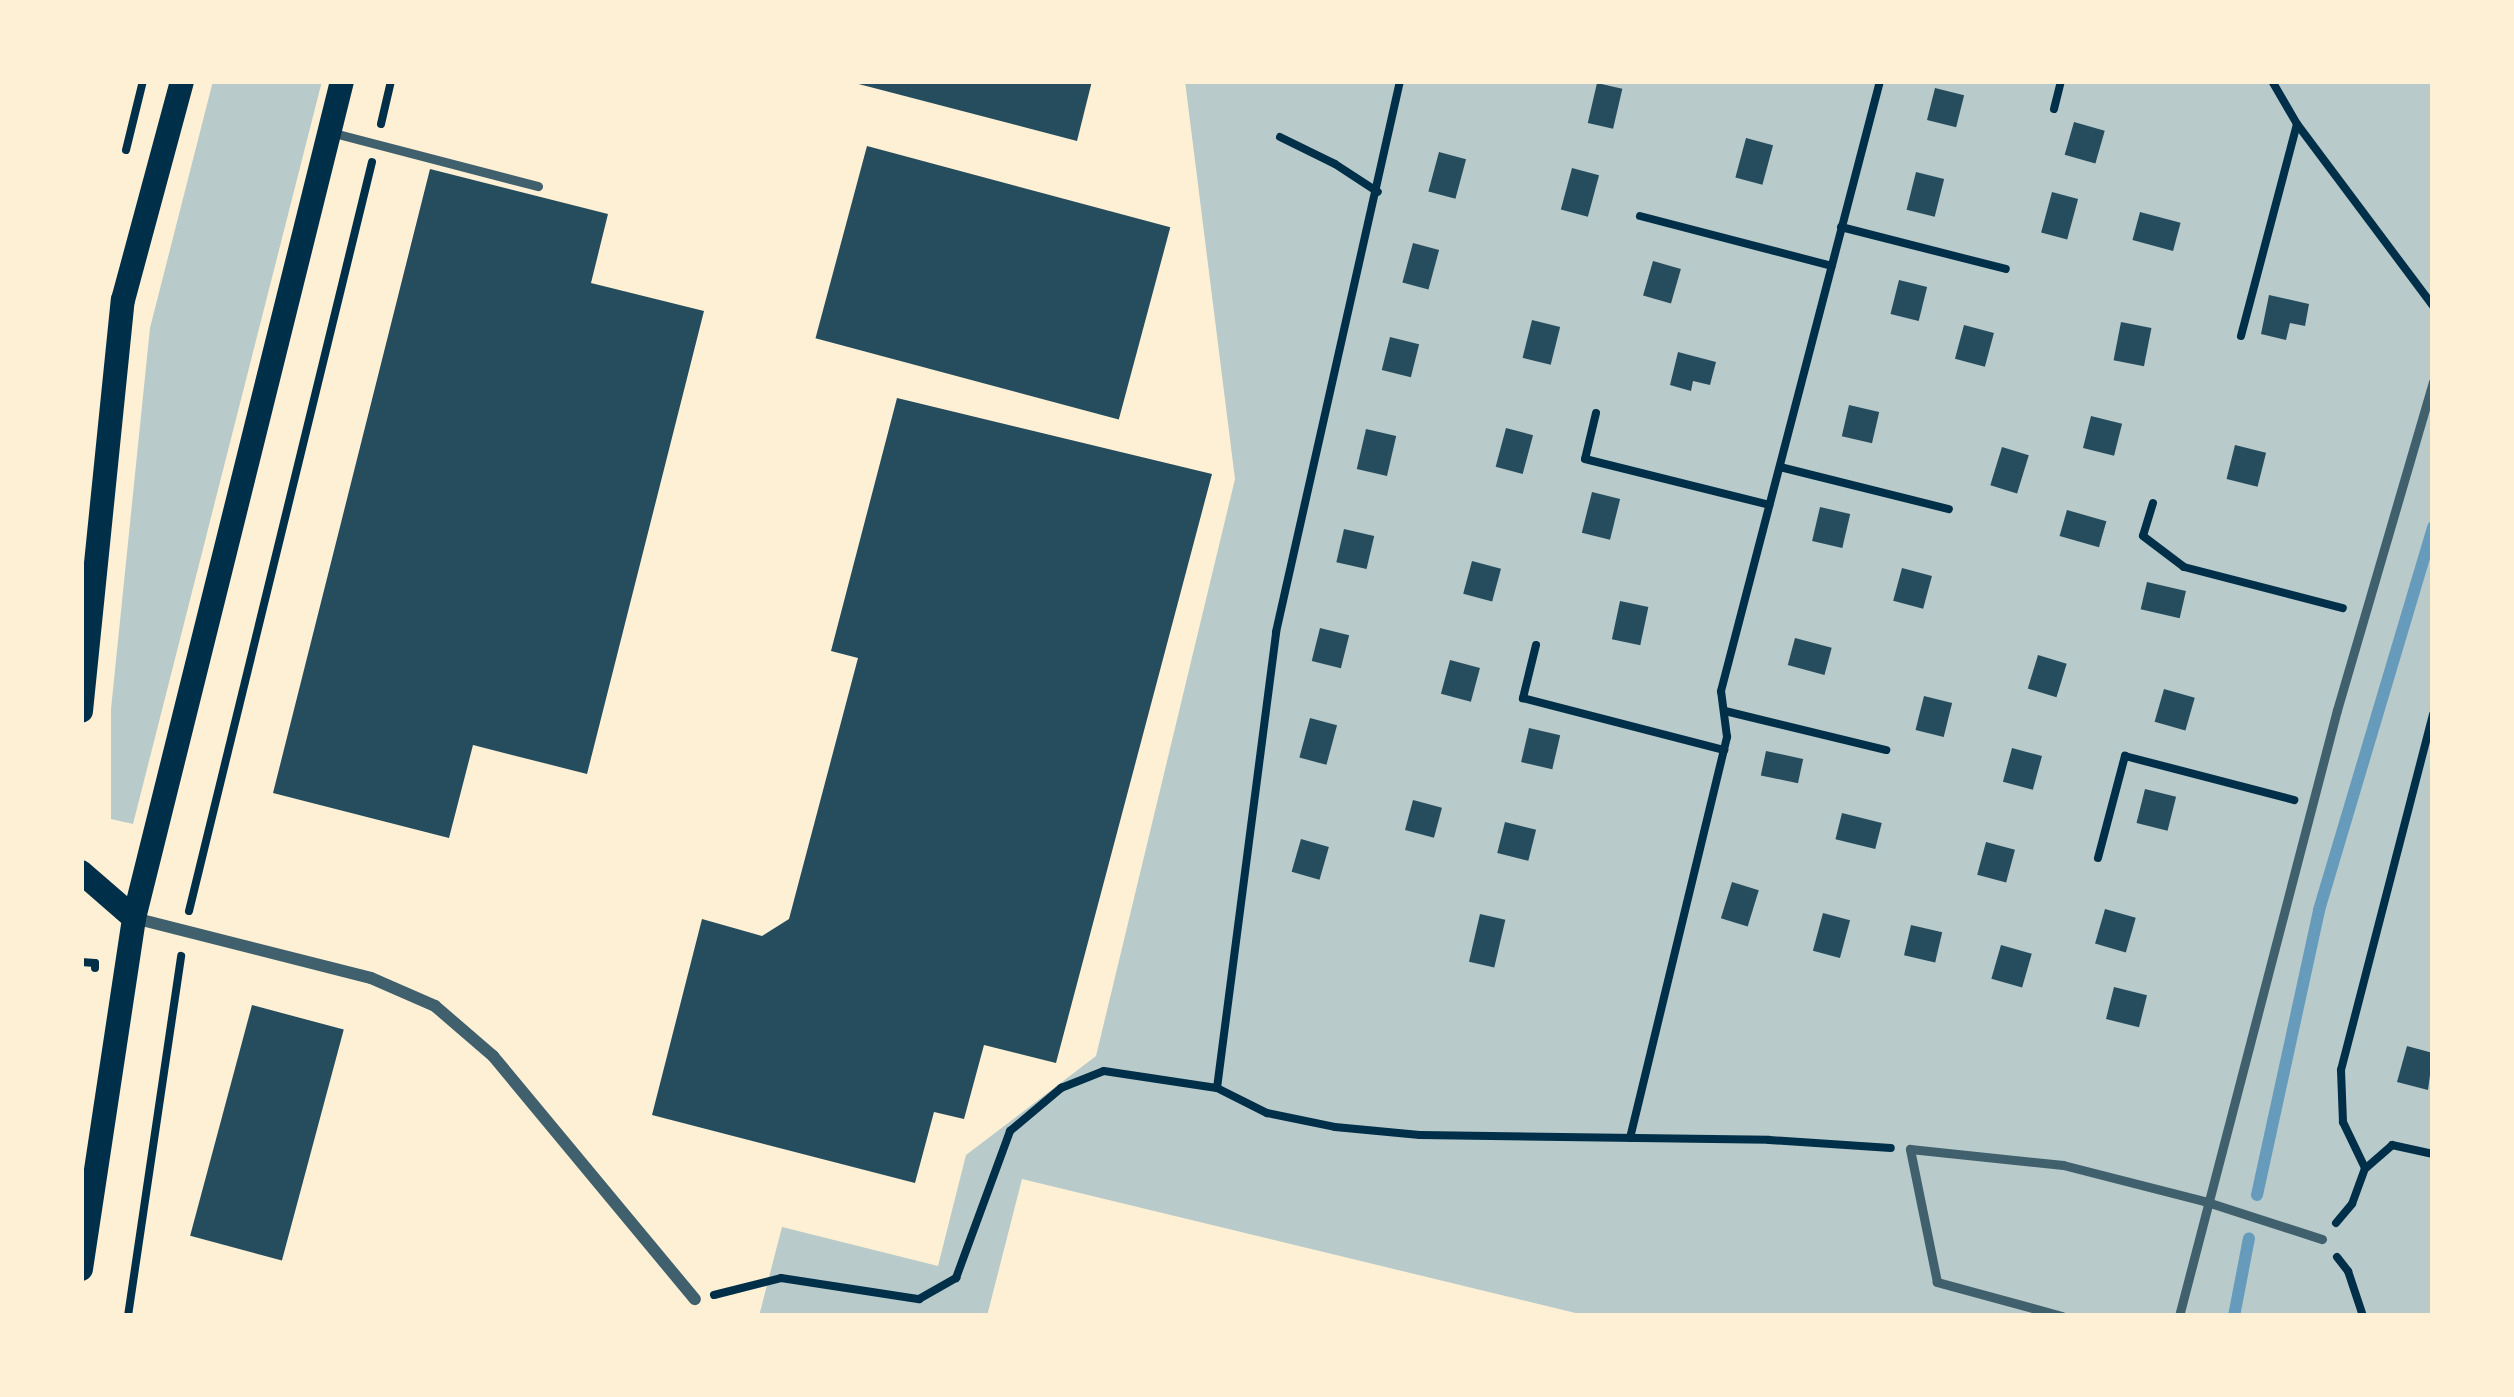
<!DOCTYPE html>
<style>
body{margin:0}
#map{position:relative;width:2514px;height:1397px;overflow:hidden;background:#fdf0d5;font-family:Arial,sans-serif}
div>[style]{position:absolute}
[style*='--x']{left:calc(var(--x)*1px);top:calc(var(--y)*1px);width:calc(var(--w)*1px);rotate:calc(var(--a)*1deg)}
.green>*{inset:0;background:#b9caca}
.stream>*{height:12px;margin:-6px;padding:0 6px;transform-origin:6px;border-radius:6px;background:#669bbc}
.building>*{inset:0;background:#264d5e;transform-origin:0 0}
.path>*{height:8px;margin:-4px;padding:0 4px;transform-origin:4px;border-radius:4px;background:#003049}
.service>*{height:9px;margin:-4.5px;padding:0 4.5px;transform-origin:4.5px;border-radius:4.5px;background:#3f606c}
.minor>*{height:12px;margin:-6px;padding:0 6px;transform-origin:6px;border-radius:6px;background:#3f606c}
.secondary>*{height:24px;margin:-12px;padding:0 12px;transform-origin:12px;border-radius:12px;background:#003049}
span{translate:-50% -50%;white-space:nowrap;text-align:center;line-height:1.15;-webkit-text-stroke:12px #fdf0d5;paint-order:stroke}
.frame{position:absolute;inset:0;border:84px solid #fdf0d5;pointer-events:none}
</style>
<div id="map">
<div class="green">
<i style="clip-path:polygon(213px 81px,322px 81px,133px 824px,111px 819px,111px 709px,150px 328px)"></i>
<i style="clip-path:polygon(1185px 81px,2433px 81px,2433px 1316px,1588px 1316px,1022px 1179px,987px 1316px,759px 1316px,782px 1227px,938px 1266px,966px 1155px,1096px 1056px,1235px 479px)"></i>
</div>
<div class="stream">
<i style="--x:2257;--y:1195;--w:292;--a:-77.7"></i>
<i style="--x:2319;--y:910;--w:400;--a:-73.4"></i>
<i style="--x:2234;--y:1316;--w:79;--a:-79.1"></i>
</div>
<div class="building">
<i style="clip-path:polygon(847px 81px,1092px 81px,1077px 141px)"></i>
<i style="left:1597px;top:83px;width:26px;height:41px;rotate:13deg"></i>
<i style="left:1935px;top:88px;width:30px;height:33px;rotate:14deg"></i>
<i style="left:2074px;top:122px;width:32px;height:34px;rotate:16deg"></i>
<i style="left:1746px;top:138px;width:28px;height:41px;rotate:15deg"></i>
<i style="left:867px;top:146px;width:314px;height:199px;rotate:15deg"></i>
<i style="left:1439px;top:152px;width:28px;height:41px;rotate:15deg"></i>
<i style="left:1572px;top:168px;width:28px;height:43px;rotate:15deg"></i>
<i style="clip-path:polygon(430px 169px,608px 214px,591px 283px,704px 311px,587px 774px,473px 745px,449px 838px,273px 793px)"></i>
<i style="left:1916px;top:172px;width:29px;height:39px;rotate:14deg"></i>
<i style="left:2052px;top:192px;width:27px;height:42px;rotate:15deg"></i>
<i style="left:2140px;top:212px;width:42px;height:29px;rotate:15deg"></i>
<i style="left:1413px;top:243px;width:27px;height:41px;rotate:15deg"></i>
<i style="left:1653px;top:261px;width:29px;height:36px;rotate:16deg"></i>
<i style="left:1899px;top:280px;width:29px;height:35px;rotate:14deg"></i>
<i style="clip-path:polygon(2269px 295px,2309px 304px,2305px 326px,2290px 323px,2286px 340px,2261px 334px)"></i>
<i style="left:1532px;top:320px;width:29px;height:39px;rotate:14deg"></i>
<i style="left:2121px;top:322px;width:31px;height:39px;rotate:11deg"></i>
<i style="left:1964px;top:325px;width:31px;height:35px;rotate:15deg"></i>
<i style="left:1390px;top:337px;width:30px;height:34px;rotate:14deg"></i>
<i style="clip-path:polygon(1678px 352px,1716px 362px,1710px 385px,1693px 381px,1691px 391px,1670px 385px)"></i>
<i style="clip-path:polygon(897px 398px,1212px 474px,1056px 1063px,984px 1045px,964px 1119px,934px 1112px,915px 1183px,652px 1115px,702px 919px,762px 936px,789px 919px,858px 658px,831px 651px)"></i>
<i style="left:1849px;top:405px;width:31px;height:32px;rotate:13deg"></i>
<i style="left:2091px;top:416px;width:32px;height:33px;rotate:14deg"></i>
<i style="left:1506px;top:428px;width:28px;height:40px;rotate:15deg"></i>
<i style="left:1366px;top:429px;width:31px;height:41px;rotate:13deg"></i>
<i style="left:2235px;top:445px;width:32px;height:35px;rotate:14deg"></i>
<i style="left:2002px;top:447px;width:28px;height:40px;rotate:17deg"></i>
<i style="left:1592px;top:492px;width:29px;height:42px;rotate:14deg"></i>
<i style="left:1820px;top:507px;width:31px;height:35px;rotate:13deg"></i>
<i style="left:2067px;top:510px;width:41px;height:27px;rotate:16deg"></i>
<i style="left:1344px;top:529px;width:31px;height:34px;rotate:13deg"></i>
<i style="left:1472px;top:561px;width:30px;height:34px;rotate:15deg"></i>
<i style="left:1902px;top:568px;width:31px;height:34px;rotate:15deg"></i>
<i style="left:2147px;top:582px;width:40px;height:28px;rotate:13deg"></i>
<i style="left:1620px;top:601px;width:29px;height:39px;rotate:12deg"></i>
<i style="left:1320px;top:628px;width:30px;height:34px;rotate:14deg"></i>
<i style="left:1795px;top:638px;width:38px;height:28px;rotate:15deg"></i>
<i style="left:2038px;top:655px;width:30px;height:35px;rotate:17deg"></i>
<i style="left:1450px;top:660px;width:31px;height:35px;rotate:15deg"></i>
<i style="left:2164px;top:689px;width:32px;height:34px;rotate:16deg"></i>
<i style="left:1924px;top:696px;width:29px;height:35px;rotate:14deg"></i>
<i style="left:1310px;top:718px;width:28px;height:41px;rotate:15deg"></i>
<i style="left:1529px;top:728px;width:32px;height:35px;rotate:13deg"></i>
<i style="left:2012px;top:748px;width:31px;height:35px;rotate:15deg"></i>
<i style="left:1766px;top:751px;width:38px;height:25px;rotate:12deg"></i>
<i style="left:2145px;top:789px;width:32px;height:35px;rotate:14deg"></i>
<i style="left:1413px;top:800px;width:30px;height:31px;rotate:15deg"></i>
<i style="left:1842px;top:813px;width:41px;height:27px;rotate:14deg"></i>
<i style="left:1505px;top:822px;width:32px;height:32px;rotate:14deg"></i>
<i style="left:1301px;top:839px;width:29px;height:34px;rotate:16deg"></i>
<i style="left:1986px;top:842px;width:30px;height:34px;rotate:15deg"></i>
<i style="left:1732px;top:882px;width:28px;height:38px;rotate:17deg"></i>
<i style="left:2105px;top:909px;width:32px;height:36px;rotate:16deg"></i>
<i style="left:1823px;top:913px;width:28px;height:39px;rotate:15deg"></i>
<i style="left:1480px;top:914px;width:26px;height:49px;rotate:13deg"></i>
<i style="left:1911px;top:925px;width:32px;height:31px;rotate:13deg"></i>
<i style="left:2001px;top:945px;width:32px;height:35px;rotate:16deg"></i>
<i style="left:2114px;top:987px;width:34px;height:33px;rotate:14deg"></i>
<i style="left:252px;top:1005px;width:95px;height:239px;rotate:15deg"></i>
<i style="clip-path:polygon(2407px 1046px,2433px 1053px,2428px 1090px,2397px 1082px)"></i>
</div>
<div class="path">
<i style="--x:2272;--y:81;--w:50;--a:59.8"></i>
<i style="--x:2297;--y:124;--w:227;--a:53.2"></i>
<i style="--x:2054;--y:109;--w:29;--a:-76"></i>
<i style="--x:381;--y:124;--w:44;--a:-76.9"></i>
<i style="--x:1280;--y:137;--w:61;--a:26.1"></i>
<i style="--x:1335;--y:164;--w:51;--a:33.1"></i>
<i style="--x:126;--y:150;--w:71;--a:-76.2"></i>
<i style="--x:1640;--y:216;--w:198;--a:14.6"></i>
<i style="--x:1841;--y:227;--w:170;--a:14.3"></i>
<i style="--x:2241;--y:336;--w:219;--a:-75.2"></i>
<i style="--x:1596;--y:413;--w:47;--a:103.4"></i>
<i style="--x:1585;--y:459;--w:190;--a:14"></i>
<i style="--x:1780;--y:467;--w:174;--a:14"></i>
<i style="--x:2153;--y:503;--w:34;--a:107"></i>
<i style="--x:2143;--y:536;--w:51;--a:37.1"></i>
<i style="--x:2184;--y:567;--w:164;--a:14.5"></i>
<i style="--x:1536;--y:645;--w:55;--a:103.8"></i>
<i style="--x:1523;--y:698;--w:208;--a:14.5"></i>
<i style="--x:1725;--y:711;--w:166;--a:13.6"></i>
<i style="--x:2098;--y:858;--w:106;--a:-75.2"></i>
<i style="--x:2125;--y:756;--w:175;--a:14.6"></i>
<i style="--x:189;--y:911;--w:771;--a:-76.27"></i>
<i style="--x:81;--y:962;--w:14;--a:4"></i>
<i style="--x:95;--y:963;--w:5;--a:90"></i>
<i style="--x:1217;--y:1088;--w:460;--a:-82.6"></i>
<i style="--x:1276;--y:632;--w:565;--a:-77.32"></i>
<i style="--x:1630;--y:1138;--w:413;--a:-76.4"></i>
<i style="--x:1727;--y:737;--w:46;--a:-97.4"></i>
<i style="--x:1721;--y:691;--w:630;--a:-75.39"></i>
<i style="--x:2366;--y:1168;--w:35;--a:-41"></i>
<i style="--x:2392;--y:1145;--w:42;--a:12.4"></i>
<i style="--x:2336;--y:1223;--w:25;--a:-50"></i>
<i style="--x:2352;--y:1204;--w:38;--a:-70"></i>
<i style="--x:2365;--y:1168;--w:51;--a:-115.6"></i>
<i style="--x:2343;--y:1122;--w:52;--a:-92.2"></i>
<i style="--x:2341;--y:1070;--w:367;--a:-75.5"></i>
<i style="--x:2337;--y:1257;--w:18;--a:52"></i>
<i style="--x:2348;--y:1271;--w:47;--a:71.6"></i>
<i style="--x:714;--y:1295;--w:69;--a:-14.2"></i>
<i style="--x:781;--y:1278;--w:140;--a:8.7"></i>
<i style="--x:919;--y:1299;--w:43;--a:-29.6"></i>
<i style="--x:956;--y:1278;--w:157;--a:-69.8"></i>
<i style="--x:1010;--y:1131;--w:67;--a:-40.1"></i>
<i style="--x:1061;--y:1088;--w:46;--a:-21.6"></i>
<i style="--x:1104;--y:1071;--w:114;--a:8.6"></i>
<i style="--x:1217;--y:1088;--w:56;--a:26.6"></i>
<i style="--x:1267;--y:1113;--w:69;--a:11.6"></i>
<i style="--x:1335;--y:1127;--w:85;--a:5.4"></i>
<i style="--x:1420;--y:1135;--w:349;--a:0.8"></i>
<i style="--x:1769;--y:1140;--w:122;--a:3.8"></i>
<i style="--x:128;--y:1316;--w:364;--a:-81.6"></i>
</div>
<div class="service">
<i style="--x:330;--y:132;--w:215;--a:14.6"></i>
<i style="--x:2062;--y:1316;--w:130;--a:-164.8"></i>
<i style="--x:1937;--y:1282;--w:136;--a:-101.5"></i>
<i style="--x:1910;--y:1149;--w:154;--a:6"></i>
<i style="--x:2063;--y:1165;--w:146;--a:14.3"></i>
<i style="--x:2204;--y:1201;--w:124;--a:17.9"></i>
<i style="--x:2179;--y:1316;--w:626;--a:-75.39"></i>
<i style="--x:2337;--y:710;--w:342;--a:-73.7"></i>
</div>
<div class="minor">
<i style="--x:134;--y:918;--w:244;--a:14.2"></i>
<i style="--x:371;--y:978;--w:70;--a:23.6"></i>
<i style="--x:435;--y:1006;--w:77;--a:40.8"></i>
<i style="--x:493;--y:1056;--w:316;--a:50.3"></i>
</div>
<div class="secondary">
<i style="--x:81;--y:711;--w:413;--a:-84.2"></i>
<i style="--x:123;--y:300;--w:227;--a:-74.9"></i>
<i style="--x:81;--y:872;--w:70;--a:41"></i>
<i style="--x:81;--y:1269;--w:355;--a:-81.4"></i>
<i style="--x:134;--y:918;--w:862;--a:-76.04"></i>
</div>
<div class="frame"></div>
</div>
